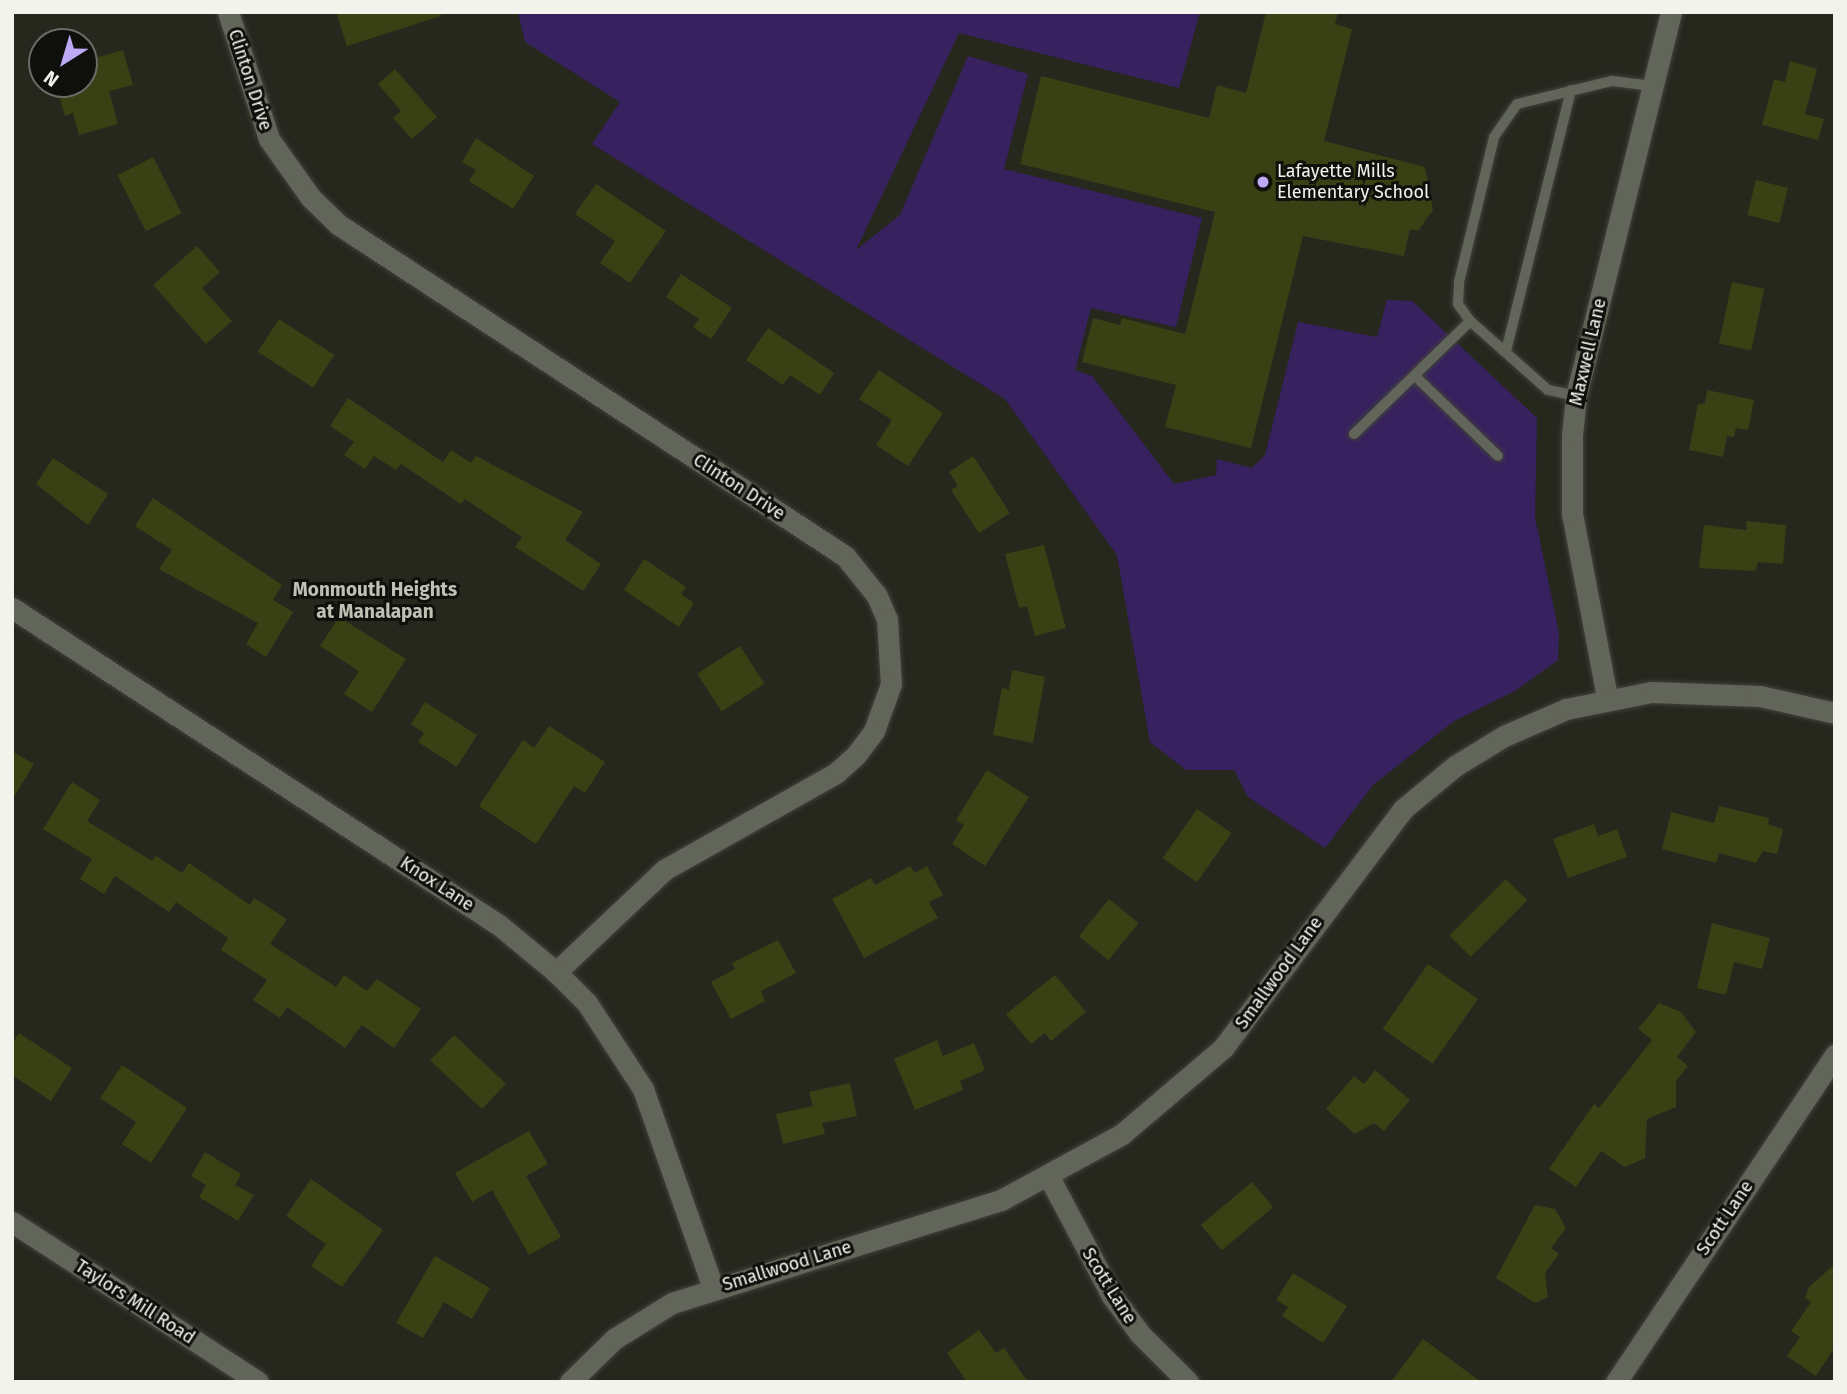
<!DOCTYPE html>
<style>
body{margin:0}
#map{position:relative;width:1847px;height:1394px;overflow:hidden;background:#26281e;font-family:"Fira Sans",sans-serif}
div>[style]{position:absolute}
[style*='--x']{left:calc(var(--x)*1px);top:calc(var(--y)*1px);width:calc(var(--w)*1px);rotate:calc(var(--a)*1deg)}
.green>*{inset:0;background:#37215f}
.building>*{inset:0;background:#394013;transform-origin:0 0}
.roads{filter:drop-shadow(0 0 2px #41433a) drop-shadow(0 0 2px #41433a)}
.lane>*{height:10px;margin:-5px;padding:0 5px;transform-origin:5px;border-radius:5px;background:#626559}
.street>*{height:21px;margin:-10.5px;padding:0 10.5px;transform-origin:10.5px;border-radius:10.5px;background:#626559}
.dots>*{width:19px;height:19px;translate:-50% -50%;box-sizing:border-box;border:4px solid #0f100c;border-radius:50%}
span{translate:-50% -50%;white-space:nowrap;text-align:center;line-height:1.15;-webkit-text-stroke:6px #0f100c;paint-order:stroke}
.street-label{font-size:18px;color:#f1f3ec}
.poi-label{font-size:18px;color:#f1f3ec}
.left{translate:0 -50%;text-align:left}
.neighbourhood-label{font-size:19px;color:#bec1b4;font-weight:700}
.frame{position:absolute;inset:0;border:14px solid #f1f3ec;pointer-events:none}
.north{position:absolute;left:28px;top:28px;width:70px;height:70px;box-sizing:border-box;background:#0f100c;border:2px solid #696b66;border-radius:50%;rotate:217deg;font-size:19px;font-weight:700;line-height:28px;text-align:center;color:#f1f3ec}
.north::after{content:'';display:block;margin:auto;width:24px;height:32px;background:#bda9f5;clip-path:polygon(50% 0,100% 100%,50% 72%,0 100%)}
</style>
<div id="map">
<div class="green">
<i style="clip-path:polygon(518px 12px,1200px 12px,1179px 88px,959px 33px,856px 250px,900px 215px,968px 56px,1028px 74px,1004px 169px,1202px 218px,1176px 327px,1091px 308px,1075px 370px,1092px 376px,1174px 484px,1216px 475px,1217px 459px,1252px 468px,1265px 455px,1298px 322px,1377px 337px,1387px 300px,1412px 301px,1537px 418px,1535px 517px,1559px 633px,1558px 660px,1515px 691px,1454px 721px,1373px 785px,1325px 848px,1248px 797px,1234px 770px,1186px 770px,1150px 742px,1117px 555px,1005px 399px,592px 144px,620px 102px,525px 42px)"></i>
</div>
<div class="building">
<i style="clip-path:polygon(336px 12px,440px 12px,441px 16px,347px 46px)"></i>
<i style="clip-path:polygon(1266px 12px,1338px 12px,1335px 24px,1352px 29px,1324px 141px,1425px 167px,1433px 210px,1418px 231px,1410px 229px,1404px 256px,1303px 236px,1251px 448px,1165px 427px,1176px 385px,1082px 362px,1093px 318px,1120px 325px,1122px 318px,1185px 334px,1215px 212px,1020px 164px,1041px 76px,1209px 118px,1217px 85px,1246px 93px)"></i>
<i style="clip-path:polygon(123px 50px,133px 85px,109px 91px,118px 124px,79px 135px,73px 113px,65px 116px,56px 84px,84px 84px,84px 61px)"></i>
<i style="clip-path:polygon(1790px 61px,1817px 69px,1805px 114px,1824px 119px,1818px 140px,1762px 125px,1774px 79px,1785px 82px)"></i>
<i style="clip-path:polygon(395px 69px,437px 117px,412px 139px,393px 118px,401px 111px,378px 84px)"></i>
<i style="clip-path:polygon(476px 138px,534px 176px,513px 209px,469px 181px,476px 170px,462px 162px)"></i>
<i style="left:153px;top:157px;width:63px;height:40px;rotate:63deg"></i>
<i style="left:1756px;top:180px;width:33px;height:36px;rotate:14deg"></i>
<i style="clip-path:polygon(596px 184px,666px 231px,630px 283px,600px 263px,615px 241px,575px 214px)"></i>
<i style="clip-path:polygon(197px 246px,220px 272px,202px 288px,232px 321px,206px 344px,153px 285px)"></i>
<i style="clip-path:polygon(681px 274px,732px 308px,711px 339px,693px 327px,699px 319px,666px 297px)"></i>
<i style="left:1732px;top:282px;width:33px;height:63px;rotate:12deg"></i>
<i style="left:279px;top:319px;width:66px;height:39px;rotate:33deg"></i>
<i style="clip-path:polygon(768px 328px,834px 373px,820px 395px,790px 375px,783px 385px,746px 360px)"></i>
<i style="clip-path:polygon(879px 370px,943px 413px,908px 466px,876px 445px,892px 420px,859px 399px)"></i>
<i style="clip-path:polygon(1707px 390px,1754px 400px,1748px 430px,1736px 428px,1734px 437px,1727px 436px,1723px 457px,1689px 450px,1698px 404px,1705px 403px)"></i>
<i style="clip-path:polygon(348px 398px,443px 462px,451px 450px,471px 463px,476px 456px,583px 512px,565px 540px,601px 564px,583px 591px,515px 547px,522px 537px,465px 499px,461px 504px,401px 464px,396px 470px,374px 456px,365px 469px,344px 455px,354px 442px,330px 426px)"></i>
<i style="clip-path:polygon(973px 456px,1010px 513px,979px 533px,951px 490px,958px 486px,949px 472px)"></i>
<i style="clip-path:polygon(53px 458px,108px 494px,88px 525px,36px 484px)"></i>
<i style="clip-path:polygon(153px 498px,282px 585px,273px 600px,293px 612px,266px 657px,246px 644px,258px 623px,159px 569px,172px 550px,135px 526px)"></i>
<i style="clip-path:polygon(1746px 521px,1786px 525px,1783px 564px,1758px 562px,1755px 571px,1699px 568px,1704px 525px,1747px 530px)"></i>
<i style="clip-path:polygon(1044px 545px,1066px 628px,1035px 636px,1027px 606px,1019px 608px,1005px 554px)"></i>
<i style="clip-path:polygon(644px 559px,686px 587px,681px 594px,694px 603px,679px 627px,624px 590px)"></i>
<i style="clip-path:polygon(339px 617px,406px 659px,372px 712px,344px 694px,359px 671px,320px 646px)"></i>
<i style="left:740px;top:646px;width:45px;height:51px;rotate:57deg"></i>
<i style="clip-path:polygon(1012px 670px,1045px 677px,1033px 743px,993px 735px,1002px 688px,1009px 690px)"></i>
<i style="clip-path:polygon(425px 702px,477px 735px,457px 767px,418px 742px,424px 733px,411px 724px)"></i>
<i style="clip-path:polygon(549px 726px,605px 762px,585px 793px,574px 786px,536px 844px,479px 806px,523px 740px,534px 748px)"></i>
<i style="clip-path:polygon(12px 751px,34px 764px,12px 800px)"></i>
<i style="clip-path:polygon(987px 770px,1029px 797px,985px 866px,952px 844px,964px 825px,956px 820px)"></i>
<i style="clip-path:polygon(72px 782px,100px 800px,87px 821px,152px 861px,156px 856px,182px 873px,189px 863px,250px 905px,254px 898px,287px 919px,270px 944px,336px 987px,344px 975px,367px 991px,377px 979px,421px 1009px,394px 1048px,362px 1025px,345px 1048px,287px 1007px,280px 1018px,253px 1000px,267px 980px,221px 950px,228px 938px,176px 902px,169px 912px,115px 876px,104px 894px,80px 879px,92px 859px,43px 829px)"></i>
<i style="clip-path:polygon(1719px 806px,1769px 818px,1768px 824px,1783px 829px,1777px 854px,1763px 851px,1756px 863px,1719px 853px,1716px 863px,1662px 849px,1671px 812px,1714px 823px)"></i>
<i style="left:1197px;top:809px;width:42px;height:60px;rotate:35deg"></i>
<i style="clip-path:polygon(1594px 824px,1598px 836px,1617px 829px,1627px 857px,1568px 878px,1553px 839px)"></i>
<i style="clip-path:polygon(910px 866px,915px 873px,927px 866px,943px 895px,929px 902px,938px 918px,864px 958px,832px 899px,871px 878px,875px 885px)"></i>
<i style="left:1506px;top:879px;width:30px;height:80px;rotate:45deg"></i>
<i style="left:1109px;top:899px;width:38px;height:48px;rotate:39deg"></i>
<i style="clip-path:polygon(1712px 923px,1770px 938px,1762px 969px,1734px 962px,1726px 995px,1697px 988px)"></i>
<i style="clip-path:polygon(778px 940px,796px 973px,761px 991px,765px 1001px,731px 1019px,711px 982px,735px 969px,732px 963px)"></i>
<i style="left:1428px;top:964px;width:61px;height:79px;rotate:35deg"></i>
<i style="clip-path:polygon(1055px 975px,1086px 1012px,1051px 1041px,1045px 1033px,1031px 1044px,1006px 1014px)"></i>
<i style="clip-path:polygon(1659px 1003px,1681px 1012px,1696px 1032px,1677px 1057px,1688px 1066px,1676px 1081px,1676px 1107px,1647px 1119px,1645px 1158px,1625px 1167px,1601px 1151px,1576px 1187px,1549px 1169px,1594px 1104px,1599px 1108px,1652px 1040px,1638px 1029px)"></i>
<i style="clip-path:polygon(19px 1033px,72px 1068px,51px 1101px,12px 1075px,12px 1044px)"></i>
<i style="left:454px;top:1035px;width:71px;height:35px;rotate:43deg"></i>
<i style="clip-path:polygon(937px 1040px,943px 1056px,974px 1043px,985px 1070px,960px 1081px,963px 1090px,915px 1110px,894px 1059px)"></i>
<i style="clip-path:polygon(122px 1065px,187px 1108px,151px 1163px,122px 1144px,136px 1122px,100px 1098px)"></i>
<i style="clip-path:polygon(1375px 1070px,1410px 1100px,1384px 1131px,1374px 1123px,1355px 1134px,1326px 1109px,1354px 1076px,1364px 1084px)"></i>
<i style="clip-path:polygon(850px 1083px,857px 1116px,822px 1123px,825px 1134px,783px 1144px,776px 1114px,813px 1106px,809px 1092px)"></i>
<i style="clip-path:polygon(529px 1131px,548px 1164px,526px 1176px,561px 1237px,529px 1255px,492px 1190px,472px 1202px,455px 1173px)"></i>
<i style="clip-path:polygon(205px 1152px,241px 1174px,235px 1185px,254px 1195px,238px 1221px,199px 1197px,206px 1185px,191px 1176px)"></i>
<i style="clip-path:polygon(311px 1179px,383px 1230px,342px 1287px,311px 1266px,326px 1244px,286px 1216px)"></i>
<i style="left:1252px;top:1182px;width:33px;height:67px;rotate:50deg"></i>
<i style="clip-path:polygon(1535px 1205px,1555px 1209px,1566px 1228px,1551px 1248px,1559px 1254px,1545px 1273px,1548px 1297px,1535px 1303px,1496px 1278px)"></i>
<i style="clip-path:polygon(435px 1256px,490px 1288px,472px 1319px,444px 1302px,423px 1338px,396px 1323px)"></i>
<i style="clip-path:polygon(1835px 1264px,1835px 1347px,1816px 1376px,1787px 1356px,1800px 1337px,1791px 1331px,1811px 1302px,1805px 1298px,1809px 1287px)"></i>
<i style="clip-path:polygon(1293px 1273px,1347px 1306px,1323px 1343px,1282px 1316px,1288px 1307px,1276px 1300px)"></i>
<i style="clip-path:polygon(979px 1330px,996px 1353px,1004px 1348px,1028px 1382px,967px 1382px,947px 1353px)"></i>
<i style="clip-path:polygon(1423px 1339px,1481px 1382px,1391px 1382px)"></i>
</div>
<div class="roads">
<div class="lane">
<i style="--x:1506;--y:351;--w:269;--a:-76"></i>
<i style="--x:1415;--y:376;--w:115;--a:43.9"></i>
<i style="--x:1576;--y:396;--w:29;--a:-168"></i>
<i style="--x:1548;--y:390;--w:104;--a:-138.5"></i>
<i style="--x:1470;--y:321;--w:21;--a:-125"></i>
<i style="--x:1458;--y:304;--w:22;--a:-87"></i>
<i style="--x:1459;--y:282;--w:149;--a:-76.4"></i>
<i style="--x:1494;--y:137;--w:40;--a:-55.1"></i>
<i style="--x:1517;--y:104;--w:98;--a:-13.6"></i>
<i style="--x:1612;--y:81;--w:41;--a:7"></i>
<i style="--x:1354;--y:434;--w:162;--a:-44.2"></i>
</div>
<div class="street">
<i style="--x:228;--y:12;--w:133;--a:72.1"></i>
<i style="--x:269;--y:139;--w:72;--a:54.6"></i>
<i style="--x:311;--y:198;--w:39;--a:44"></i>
<i style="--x:339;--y:225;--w:605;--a:33.19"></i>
<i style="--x:845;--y:556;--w:51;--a:51.3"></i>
<i style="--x:877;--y:596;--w:25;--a:67"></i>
<i style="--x:887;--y:619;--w:65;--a:86.5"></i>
<i style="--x:891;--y:684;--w:50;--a:109.9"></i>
<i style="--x:874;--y:731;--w:30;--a:127"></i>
<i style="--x:856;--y:755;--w:27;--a:138"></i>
<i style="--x:836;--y:773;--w:197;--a:150.6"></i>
<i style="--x:664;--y:870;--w:149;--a:136.6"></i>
<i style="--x:12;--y:608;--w:581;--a:33.06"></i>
<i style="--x:499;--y:925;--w:74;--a:39.5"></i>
<i style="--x:556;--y:972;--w:44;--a:45"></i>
<i style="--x:587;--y:1003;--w:103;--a:56.9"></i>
<i style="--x:643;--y:1089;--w:211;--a:70.6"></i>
<i style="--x:1607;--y:697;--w:186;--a:-100.8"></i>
<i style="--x:1572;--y:514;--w:79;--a:-90"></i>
<i style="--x:1572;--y:435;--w:39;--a:-84"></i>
<i style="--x:1576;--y:396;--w:396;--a:-76.1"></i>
<i style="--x:1049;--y:1177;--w:135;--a:62.1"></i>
<i style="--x:1112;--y:1296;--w:47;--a:53.6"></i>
<i style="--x:1140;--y:1334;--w:68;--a:45"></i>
<i style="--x:12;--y:1222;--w:293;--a:33"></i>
<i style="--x:570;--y:1382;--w:62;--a:-44.3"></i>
<i style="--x:614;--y:1339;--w:68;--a:-31.8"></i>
<i style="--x:672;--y:1303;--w:345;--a:-17.4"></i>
<i style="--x:1001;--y:1200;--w:138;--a:-28.6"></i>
<i style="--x:1122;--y:1134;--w:133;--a:-40.4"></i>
<i style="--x:1223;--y:1048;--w:299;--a:-53"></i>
<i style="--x:1403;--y:809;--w:67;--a:-39.6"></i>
<i style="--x:1455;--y:766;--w:57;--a:-31.5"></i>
<i style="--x:1504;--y:736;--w:68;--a:-23.5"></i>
<i style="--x:1566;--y:709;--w:87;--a:-11.3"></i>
<i style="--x:1651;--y:692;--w:109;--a:2.1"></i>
<i style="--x:1760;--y:696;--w:77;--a:12.8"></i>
<i style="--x:1616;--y:1382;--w:394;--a:-56.2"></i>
</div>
</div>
<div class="dots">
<i style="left:1263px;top:182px;background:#bda9f5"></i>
</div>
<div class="street-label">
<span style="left:250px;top:80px;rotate:72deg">Clinton Drive</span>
<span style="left:1588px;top:352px;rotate:-77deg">Maxwell Lane</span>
<span style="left:739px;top:487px;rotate:33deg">Clinton Drive</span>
<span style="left:437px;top:884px;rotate:33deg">Knox Lane</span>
<span style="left:1279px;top:973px;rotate:-54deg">Smallwood Lane</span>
<span style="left:1725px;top:1218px;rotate:-56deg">Scott Lane</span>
<span style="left:787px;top:1266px;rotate:-17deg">Smallwood Lane</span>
<span style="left:1109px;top:1286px;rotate:58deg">Scott Lane</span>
<span style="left:135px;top:1302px;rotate:33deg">Taylors Mill Road</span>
</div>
<div class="poi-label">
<span class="left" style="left:1277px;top:182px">Lafayette Mills<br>Elementary School</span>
</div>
<div class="neighbourhood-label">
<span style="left:375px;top:601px">Monmouth Heights<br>at Manalapan</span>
</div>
<div class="frame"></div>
<div class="north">N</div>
</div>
